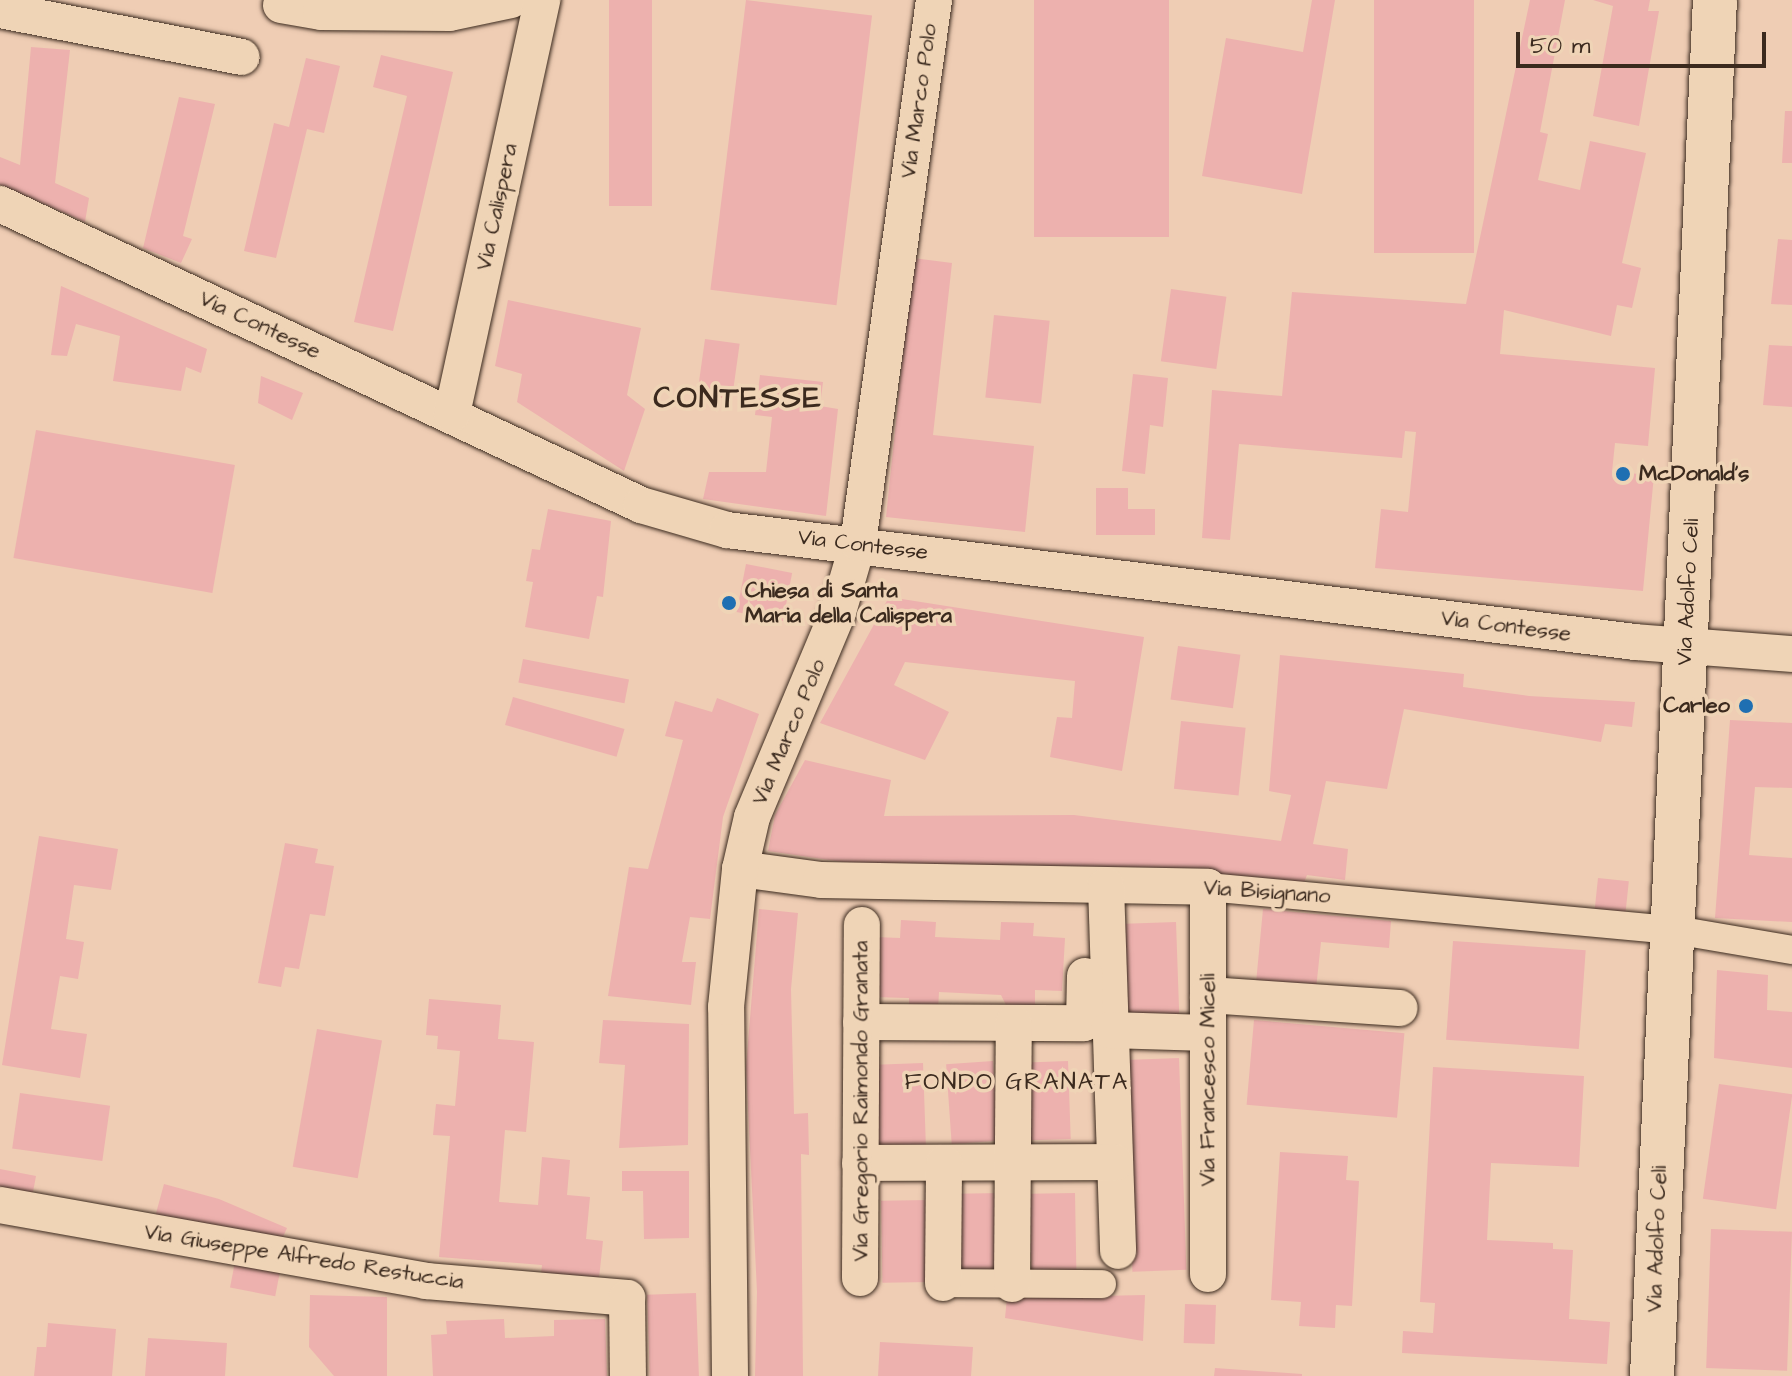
<!DOCTYPE html>
<style>
body{margin:0}
#map{position:relative;width:1792px;height:1376px;overflow:hidden;background:#efcdb4;font-family:"Architects Daughter",sans-serif}
div>[style]{position:absolute}
[style*='--x']{left:calc(var(--x)*1px);top:calc(var(--y)*1px);width:calc(var(--w)*1px);rotate:calc(var(--a)*1deg)}
.building>*{inset:0;background:#edb1ae;transform-origin:0 0}
.roads{filter:drop-shadow(0 0 2px #3b2a1e) drop-shadow(0 0 2px #3b2a1e)}
.pedestrian>*{height:28px;margin:-14px;padding:0 14px;transform-origin:14px;border-radius:14px;background:#efd4b6}
.minor>*{height:36px;margin:-18px;padding:0 18px;transform-origin:18px;border-radius:18px;background:#efd4b6}
.primary>*{height:44px;margin:-22px;padding:0 22px;transform-origin:22px;border-radius:22px;background:#efd4b6}
.dots>*{width:22px;height:22px;translate:-50% -50%;box-sizing:border-box;border:4px solid #efd4b6;border-radius:50%}
span{translate:-50% -50%;white-space:nowrap;text-align:center;line-height:1.15;-webkit-text-stroke:7px #efd4b6;paint-order:stroke}
.street-label{font-size:22px;color:#3b2a1e}
.poi-label{font-size:22px;color:#3b2a1e;font-weight:700}
.left{translate:0 -50%;text-align:left}
.right{translate:-100% -50%;text-align:right}
.neighbourhood-label{font-size:24px;color:#3b2a1e;letter-spacing:2px}
.district-label{font-size:30px;color:#3b2a1e;font-weight:700;letter-spacing:2px}
.scale{position:absolute;left:1516px;top:32px;width:250px;height:36px;box-sizing:border-box;border:4px solid #3b2a1e;border-top:0;padding-left:10px;font-size:24px;line-height:28px;white-space:nowrap;color:#3b2a1e;-webkit-text-stroke:6px #efd4b6;paint-order:stroke}
</style>
<div id="map">
<div class="building">
<i style="left:609px;top:0;width:43px;height:206px"></i>
<i style="left:746px;top:0;width:127px;height:292px;rotate:7deg"></i>
<i style="left:1034px;top:0;width:135px;height:237px"></i>
<i style="clip-path:polygon(1312px 0,1335px 0,1302px 194px,1202px 176px,1226px 38px,1303px 52px)"></i>
<i style="left:1374px;top:0;width:100px;height:253px"></i>
<i style="clip-path:polygon(1530px 0,1565px 0,1540px 132px,1548px 134px,1538px 180px,1580px 190px,1590px 141px,1646px 153px,1622px 263px,1641px 268px,1632px 308px,1617px 305px,1611px 336px,1504px 310px,1500px 354px,1655px 368px,1648px 446px,1615px 443px,1612px 472px,1654px 475px,1643px 591px,1375px 568px,1381px 509px,1408px 512px,1416px 432px,1405px 431px,1402px 458px,1239px 444px,1230px 540px,1202px 538px,1212px 390px,1282px 396px,1292px 292px,1466px 304px)"></i>
<i style="clip-path:polygon(1593px 0,1650px 0,1648px 11px,1659px 11px,1639px 126px,1593px 116px,1613px 6px)"></i>
<i style="clip-path:polygon(31px 47px,70px 50px,55px 183px,89px 198px,85px 222px,0 185px,0 157px,20px 165px)"></i>
<i style="clip-path:polygon(381px 55px,453px 72px,393px 331px,354px 322px,407px 96px,373px 87px)"></i>
<i style="clip-path:polygon(306px 58px,340px 66px,324px 133px,307px 129px,276px 258px,244px 251px,274px 123px,289px 127px)"></i>
<i style="clip-path:polygon(179px 97px,215px 104px,183px 236px,192px 239px,181px 263px,143px 248px)"></i>
<i style="clip-path:polygon(1785px 111px,1792px 111px,1792px 163px,1782px 163px)"></i>
<i style="clip-path:polygon(1778px 239px,1792px 240px,1792px 305px,1771px 304px)"></i>
<i style="clip-path:polygon(913px 258px,952px 263px,933px 435px,1034px 446px,1025px 532px,886px 517px)"></i>
<i style="clip-path:polygon(61px 286px,207px 349px,201px 373px,186px 367px,181px 391px,113px 381px,120px 336px,76px 324px,67px 356px,51px 355px)"></i>
<i style="left:1171px;top:289px;width:56px;height:73px;rotate:8deg"></i>
<i style="clip-path:polygon(508px 300px,641px 328px,627px 395px,645px 409px,624px 471px,517px 402px,522px 374px,495px 366px)"></i>
<i style="left:994px;top:315px;width:56px;height:83px;rotate:6deg"></i>
<i style="left:705px;top:339px;width:35px;height:56px;rotate:8deg"></i>
<i style="clip-path:polygon(1769px 345px,1792px 346px,1792px 407px,1763px 405px)"></i>
<i style="clip-path:polygon(1133px 374px,1168px 378px,1163px 427px,1150px 425px,1145px 474px,1122px 471px)"></i>
<i style="clip-path:polygon(760px 375px,823px 382px,820px 406px,838px 409px,826px 516px,703px 499px,709px 472px,766px 472px,772px 417px,755px 415px)"></i>
<i style="clip-path:polygon(261px 376px,303px 393px,292px 420px,258px 403px)"></i>
<i style="left:36px;top:430px;width:202px;height:130px;rotate:10deg"></i>
<i style="clip-path:polygon(1096px 488px,1128px 488px,1128px 509px,1155px 509px,1155px 535px,1096px 535px)"></i>
<i style="clip-path:polygon(548px 509px,611px 521px,603px 597px,597px 596px,589px 639px,525px 627px,533px 582px,526px 581px,532px 549px,540px 550px)"></i>
<i style="left:746px;top:564px;width:47px;height:49px;rotate:11deg"></i>
<i style="clip-path:polygon(889px 597px,1144px 637px,1122px 771px,1050px 757px,1057px 717px,1072px 718px,1075px 681px,905px 662px,894px 685px,949px 712px,925px 760px,820px 723px)"></i>
<i style="left:1178px;top:646px;width:63px;height:54px;rotate:8deg"></i>
<i style="clip-path:polygon(1280px 655px,1464px 674px,1463px 687px,1529px 696px,1635px 702px,1632px 727px,1605px 724px,1601px 742px,1404px 709px,1387px 789px,1326px 781px,1313px 844px,1348px 849px,1345px 880px,1307px 875px,1303px 885px,877px 867px,768px 851px,775px 815px,805px 760px,891px 780px,884px 816px,1074px 815px,1281px 841px,1291px 795px,1269px 791px)"></i>
<i style="left:523px;top:659px;width:108px;height:24px;rotate:11deg"></i>
<i style="left:513px;top:697px;width:116px;height:29px;rotate:16deg"></i>
<i style="clip-path:polygon(717px 698px,759px 714px,723px 817px,710px 919px,690px 917px,682px 962px,696px 962px,691px 1005px,608px 996px,629px 867px,648px 869px,683px 740px,665px 736px,675px 701px,712px 712px)"></i>
<i style="clip-path:polygon(1730px 720px,1792px 723px,1792px 788px,1755px 787px,1749px 855px,1792px 858px,1792px 922px,1715px 918px)"></i>
<i style="left:1181px;top:721px;width:65px;height:68px;rotate:6deg"></i>
<i style="clip-path:polygon(39px 836px,118px 849px,111px 890px,74px 885px,66px 939px,84px 942px,78px 979px,60px 976px,51px 1029px,87px 1034px,80px 1078px,2px 1065px)"></i>
<i style="clip-path:polygon(285px 843px,318px 849px,315px 863px,334px 866px,325px 916px,310px 914px,299px 969px,285px 967px,281px 987px,258px 983px)"></i>
<i style="left:1598px;top:878px;width:31px;height:31px;rotate:6deg"></i>
<i style="clip-path:polygon(759px 909px,798px 913px,791px 989px,794px 1114px,808px 1113px,809px 1155px,801px 1154px,803px 1376px,755px 1376px,757px 1292px,746px 1067px)"></i>
<i style="clip-path:polygon(1263px 909px,1391px 921px,1389px 948px,1321px 942px,1316px 989px,1256px 983px)"></i>
<i style="clip-path:polygon(901px 920px,936px 922px,935px 937px,1000px 940px,1001px 922px,1034px 923px,1033px 936px,1065px 938px,1062px 991px,1035px 990px,1035px 1007px,1006px 1005px,1001px 995px,939px 992px,938px 1010px,909px 1009px,909px 998px,873px 997px,875px 937px,900px 938px)"></i>
<i style="left:1176px;top:922px;width:94px;height:58px;rotate:88deg"></i>
<i style="left:1453px;top:941px;width:133px;height:99px;rotate:4deg"></i>
<i style="clip-path:polygon(1717px 970px,1768px 975px,1767px 1010px,1792px 1012px,1792px 1068px,1714px 1058px)"></i>
<i style="clip-path:polygon(429px 999px,501px 1005px,498px 1039px,534px 1042px,526px 1132px,505px 1130px,499px 1202px,538px 1205px,542px 1157px,570px 1160px,567px 1195px,590px 1197px,586px 1239px,603px 1241px,598px 1288px,540px 1283px,542px 1265px,439px 1257px,450px 1136px,433px 1135px,436px 1104px,455px 1106px,460px 1051px,437px 1049px,438px 1036px,426px 1035px)"></i>
<i style="clip-path:polygon(603px 1020px,689px 1024px,688px 1145px,619px 1148px,625px 1065px,599px 1063px)"></i>
<i style="left:1254px;top:1020px;width:151px;height:85px;rotate:5deg"></i>
<i style="left:317px;top:1029px;width:66px;height:140px;rotate:10deg"></i>
<i style="left:1179px;top:1058px;width:212px;height:54px;rotate:88deg"></i>
<i style="left:993px;top:1061px;width:80px;height:47px;rotate:86deg"></i>
<i style="left:1068px;top:1061px;width:78px;height:47px;rotate:88deg"></i>
<i style="left:923px;top:1063px;width:83px;height:47px;rotate:88deg"></i>
<i style="clip-path:polygon(1433px 1067px,1584px 1076px,1579px 1167px,1491px 1163px,1487px 1240px,1553px 1243px,1553px 1249px,1573px 1250px,1569px 1319px,1610px 1322px,1607px 1364px,1402px 1353px,1403px 1331px,1433px 1333px,1435px 1303px,1420px 1302px)"></i>
<i style="left:1719px;top:1084px;width:74px;height:116px;rotate:8deg"></i>
<i style="left:20px;top:1093px;width:91px;height:56px;rotate:8deg"></i>
<i style="clip-path:polygon(1280px 1152px,1348px 1156px,1346px 1180px,1359px 1181px,1352px 1306px,1336px 1305px,1335px 1328px,1299px 1326px,1301px 1302px,1271px 1300px)"></i>
<i style="clip-path:polygon(0 1169px,36px 1176px,32px 1197px,0 1190px)"></i>
<i style="clip-path:polygon(622px 1171px,689px 1171px,689px 1238px,644px 1239px,643px 1191px,622px 1191px)"></i>
<i style="clip-path:polygon(164px 1184px,219px 1199px,287px 1228px,278px 1248px,155px 1217px)"></i>
<i style="left:1002px;top:1193px;width:83px;height:46px;rotate:89deg"></i>
<i style="left:1075px;top:1193px;width:81px;height:45px;rotate:89deg"></i>
<i style="left:929px;top:1200px;width:82px;height:48px;rotate:89deg"></i>
<i style="left:1711px;top:1229px;width:81px;height:139px;rotate:2deg"></i>
<i style="left:235px;top:1262px;width:46px;height:26px;rotate:11deg"></i>
<i style="left:696px;top:1293px;width:83px;height:49px;rotate:88deg"></i>
<i style="clip-path:polygon(310px 1295px,387px 1297px,387px 1376px,334px 1376px,309px 1347px)"></i>
<i style="clip-path:polygon(1145px 1295px,1143px 1341px,1005px 1318px,1007px 1298px)"></i>
<i style="left:1185px;top:1304px;width:31px;height:39px;rotate:2deg"></i>
<i style="clip-path:polygon(504px 1319px,505px 1338px,554px 1336px,554px 1320px,605px 1319px,607px 1376px,433px 1376px,431px 1335px,447px 1334px,446px 1321px)"></i>
<i style="clip-path:polygon(48px 1323px,116px 1329px,112px 1376px,34px 1376px,37px 1347px,46px 1347px)"></i>
<i style="clip-path:polygon(148px 1338px,227px 1343px,225px 1376px,145px 1376px)"></i>
<i style="clip-path:polygon(880px 1342px,973px 1347px,971px 1376px,878px 1376px)"></i>
<i style="clip-path:polygon(1215px 1368px,1302px 1374px,1302px 1376px,1214px 1376px)"></i>
</div>
<div class="roads">
<div class="pedestrian">
<i style="--x:1208;--y:887;--w:469;--a:5.3"></i>
<i style="--x:1675;--y:930;--w:119;--a:9.7"></i>
<i style="--x:943;--y:1283;--w:159;--a:0.4"></i>
</div>
<div class="minor">
<i style="--x:281;--y:5;--w:41;--a:9.9"></i>
<i style="--x:321;--y:12;--w:129;--a:0.4"></i>
<i style="--x:450;--y:13;--w:62;--a:-12"></i>
<i style="--x:0;--y:10;--w:246;--a:11"></i>
<i style="--x:0;--y:204;--w:708;--a:25.15"></i>
<i style="--x:641;--y:505;--w:90;--a:16.2"></i>
<i style="--x:727;--y:530;--w:915;--a:7.03"></i>
<i style="--x:1635;--y:642;--w:157;--a:4.4"></i>
<i style="--x:452;--y:414;--w:424;--a:-77.7"></i>
<i style="--x:740;--y:869;--w:82;--a:7.7"></i>
<i style="--x:821;--y:880;--w:387;--a:1"></i>
<i style="--x:1208;--y:887;--w:387;--a:90"></i>
<i style="--x:1106;--y:886;--w:365;--a:88.1"></i>
<i style="--x:1208;--y:995;--w:192;--a:3.9"></i>
<i style="--x:861;--y:1022;--w:223;--a:0.3"></i>
<i style="--x:1084;--y:1023;--w:47;--a:-88.8"></i>
<i style="--x:1109;--y:1030;--w:99;--a:1.7"></i>
<i style="--x:860;--y:1163;--w:255;--a:-0.2"></i>
<i style="--x:0;--y:1205;--w:433;--a:10.1"></i>
<i style="--x:426;--y:1281;--w:202;--a:4.8"></i>
<i style="--x:627;--y:1298;--w:78;--a:89.3"></i>
<i style="--x:860;--y:1278;--w:353;--a:-89.7"></i>
<i style="--x:943;--y:1283;--w:120;--a:-89.5"></i>
<i style="--x:1012;--y:1284;--w:261;--a:-89.6"></i>
<i style="--x:730;--y:1376;--w:369;--a:-90.6"></i>
<i style="--x:726;--y:1007;--w:139;--a:-84.2"></i>
<i style="--x:740;--y:869;--w:53;--a:-77"></i>
<i style="--x:752;--y:817;--w:222;--a:-67.2"></i>
<i style="--x:838;--y:612;--w:72;--a:-73.8"></i>
<i style="--x:858;--y:543;--w:548;--a:-82.03"></i>
</div>
<div class="primary">
<i style="--x:1652;--y:1376;--w:1377;--a:-87.38"></i>
</div>
</div>
<div class="dots">
<i style="left:1623px;top:474px;background:#1f6fb2"></i>
<i style="left:729px;top:603px;background:#1f6fb2"></i>
<i style="left:1746px;top:706px;background:#1f6fb2"></i>
</div>
<div class="street-label">
<span style="left:919px;top:101px;rotate:-82deg">Via Marco Polo</span>
<span style="left:497px;top:207px;rotate:-78deg">Via Calispera</span>
<span style="left:260px;top:325px;rotate:25deg">Via Contesse</span>
<span style="left:863px;top:545px;rotate:7deg">Via Contesse</span>
<span style="left:1688px;top:592px;rotate:-87deg">Via Adolfo Celi</span>
<span style="left:1506px;top:626px;rotate:7deg">Via Contesse</span>
<span style="left:789px;top:732px;rotate:-67deg">Via Marco Polo</span>
<span style="left:1267px;top:892px;rotate:4deg">Via Bisignano</span>
<span style="left:1208px;top:1080px;rotate:-90deg">Via Francesco Miceli</span>
<span style="left:861px;top:1101px;rotate:-90deg">Via Gregorio Raimondo Granata</span>
<span style="left:1657px;top:1239px;rotate:-88deg">Via Adolfo Celi</span>
<span style="left:304px;top:1257px;rotate:9deg">Via Giuseppe Alfredo Restuccia</span>
</div>
<div class="poi-label">
<span class="left" style="left:1639px;top:474px">McDonald's</span>
<span class="left" style="left:745px;top:603px">Chiesa di Santa<br>Maria della Calispera</span>
<span class="right" style="left:1730px;top:706px">Carleo</span>
</div>
<div class="neighbourhood-label">
<span style="left:1017px;top:1083px">FONDO GRANATA</span>
</div>
<div class="district-label">
<span style="left:738px;top:398px">CONTESSE</span>
</div>
<div class="scale">50 m</div>
</div>
